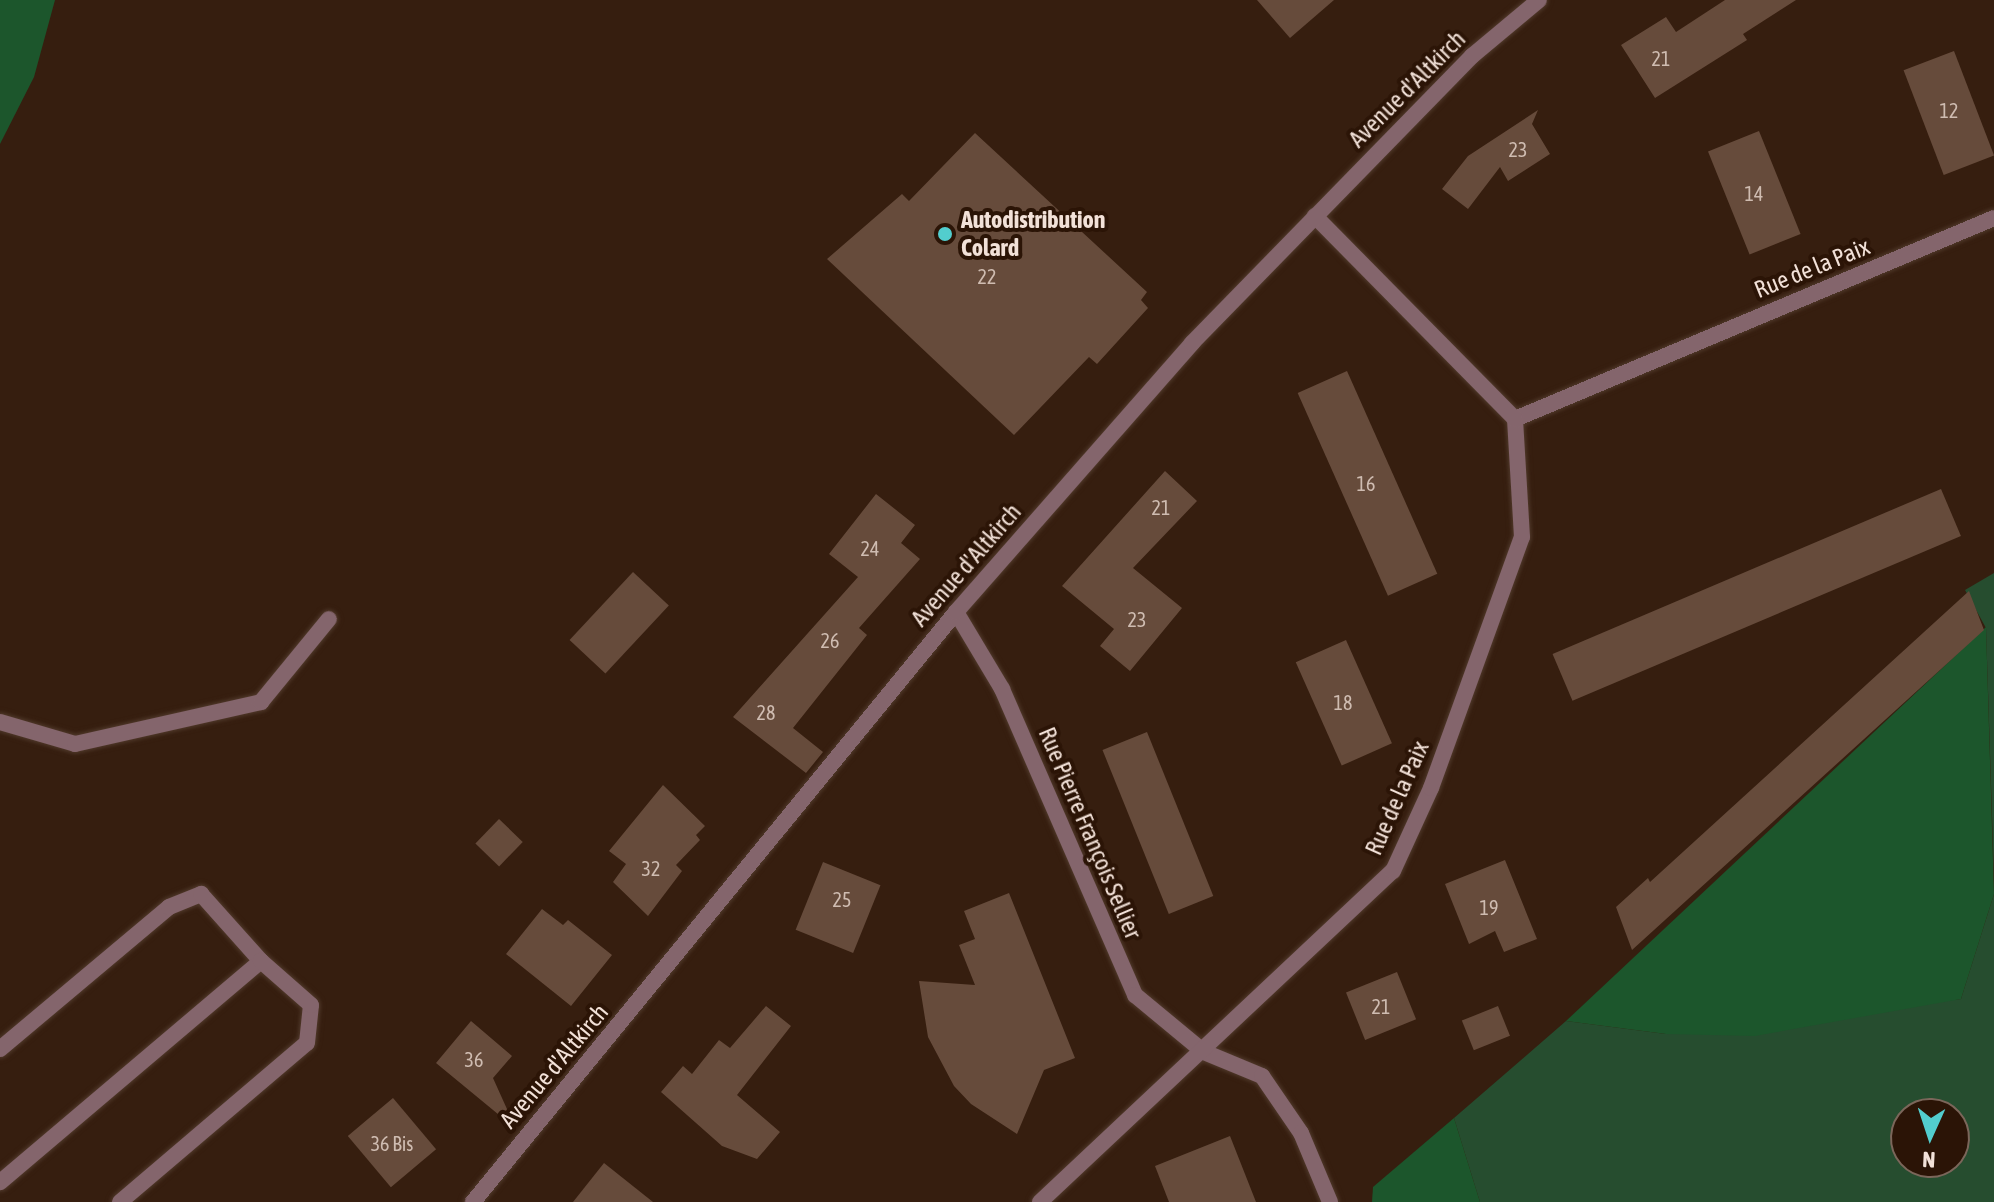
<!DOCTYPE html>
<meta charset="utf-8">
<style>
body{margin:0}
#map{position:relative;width:1994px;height:1202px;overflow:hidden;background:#361e0f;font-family:"Asap Condensed",sans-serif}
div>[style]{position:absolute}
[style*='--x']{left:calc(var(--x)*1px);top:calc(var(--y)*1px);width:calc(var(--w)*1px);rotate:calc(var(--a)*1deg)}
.green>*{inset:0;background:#264d2f}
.forest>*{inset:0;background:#1c562c}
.building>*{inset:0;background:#664b3b;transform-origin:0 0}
.roads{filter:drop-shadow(0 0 2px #50392b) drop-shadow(0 0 2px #50392b)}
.service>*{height:16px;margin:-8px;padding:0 8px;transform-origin:8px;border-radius:8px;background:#84656c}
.minor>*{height:16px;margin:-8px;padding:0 8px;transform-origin:8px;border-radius:8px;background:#84656c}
.tertiary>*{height:16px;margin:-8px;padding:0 8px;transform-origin:8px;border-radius:8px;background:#84656c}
.dots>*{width:22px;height:22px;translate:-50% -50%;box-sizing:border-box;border:4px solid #2b1406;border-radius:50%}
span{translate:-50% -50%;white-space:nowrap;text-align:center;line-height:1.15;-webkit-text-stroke:8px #2b1406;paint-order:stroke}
.number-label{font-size:20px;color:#cfbcb1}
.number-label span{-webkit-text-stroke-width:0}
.street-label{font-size:24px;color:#f2e1d8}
.poi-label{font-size:24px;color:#f2e1d8;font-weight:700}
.left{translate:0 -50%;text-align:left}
.north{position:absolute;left:1890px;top:1098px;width:80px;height:80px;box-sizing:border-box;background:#2b1406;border:2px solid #7b665a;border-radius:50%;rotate:183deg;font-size:22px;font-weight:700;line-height:32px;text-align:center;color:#f2e1d8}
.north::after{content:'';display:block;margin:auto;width:28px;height:36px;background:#52cdce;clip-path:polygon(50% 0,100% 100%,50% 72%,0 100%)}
</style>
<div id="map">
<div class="green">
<i style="clip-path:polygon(1994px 573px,1994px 878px,1986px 628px,1965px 590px)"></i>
<i style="clip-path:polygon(evenodd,1994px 894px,1994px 1202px,1480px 1202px,1454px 1118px,1566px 1021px,1666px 1034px,1961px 999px,1994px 894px,1906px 1114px,1954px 1114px,1954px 1162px,1906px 1162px,1906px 1114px)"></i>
</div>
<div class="forest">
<i style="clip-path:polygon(0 0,55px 0,34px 77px,0 144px)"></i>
<i style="clip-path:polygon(1986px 627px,1994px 894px,1961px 999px,1755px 1036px,1666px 1034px,1566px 1021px)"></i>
<i style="clip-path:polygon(1454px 1118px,1480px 1202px,1372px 1202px,1373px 1187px)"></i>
</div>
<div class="building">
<i style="clip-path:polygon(1257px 0,1334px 0,1290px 38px)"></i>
<i style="clip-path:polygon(1725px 0,1796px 0,1743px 34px,1747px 40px,1655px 98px,1621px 45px,1666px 17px,1676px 32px)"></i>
<i style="left:1954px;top:51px;width:112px;height:54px;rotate:69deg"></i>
<i style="clip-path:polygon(1538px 110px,1532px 124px,1550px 154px,1508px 181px,1500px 167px,1468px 209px,1442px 189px,1468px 156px)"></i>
<i style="left:1759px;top:131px;width:111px;height:55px;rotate:68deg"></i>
<i style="clip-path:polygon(975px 133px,1147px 292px,1141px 300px,1148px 308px,1097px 364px,1089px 357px,1014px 435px,827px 259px,902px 194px,909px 201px)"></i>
<i style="left:1347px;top:371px;width:222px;height:54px;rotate:66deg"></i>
<i style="clip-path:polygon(1165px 471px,1197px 501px,1133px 568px,1182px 608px,1130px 671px,1100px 646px,1114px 629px,1062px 586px)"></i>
<i style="left:1941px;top:489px;width:51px;height:422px;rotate:67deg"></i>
<i style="clip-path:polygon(876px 494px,915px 525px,901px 543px,920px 559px,859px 628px,867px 635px,793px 728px,823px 752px,806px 773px,733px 717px,858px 577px,829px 554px)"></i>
<i style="left:633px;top:572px;width:49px;height:93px;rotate:43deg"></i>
<i style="clip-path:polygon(1969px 591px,1984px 630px,1632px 950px,1616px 907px,1648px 878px,1650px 882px)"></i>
<i style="left:1346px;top:640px;width:113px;height:55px;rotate:66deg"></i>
<i style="left:1147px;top:732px;width:177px;height:48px;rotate:68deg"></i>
<i style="clip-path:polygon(663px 785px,705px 826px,696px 835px,700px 840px,676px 865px,682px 871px,648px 916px,613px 882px,626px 864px,609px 851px)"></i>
<i style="left:499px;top:819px;width:33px;height:34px;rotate:44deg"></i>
<i style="clip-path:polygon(1505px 860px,1537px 939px,1504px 952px,1495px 931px,1469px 944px,1445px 884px)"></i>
<i style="left:823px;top:862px;width:62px;height:73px;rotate:22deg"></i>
<i style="clip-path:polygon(1009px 893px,1075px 1058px,1044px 1070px,1017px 1134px,971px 1104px,954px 1086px,928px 1037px,919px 981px,975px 985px,959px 945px,975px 939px,964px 911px)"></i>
<i style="clip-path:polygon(542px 909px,563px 925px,568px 920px,612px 955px,571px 1006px,506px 954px)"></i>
<i style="left:1397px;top:972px;width:51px;height:55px;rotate:68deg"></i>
<i style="clip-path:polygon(766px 1006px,791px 1026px,737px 1095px,780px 1132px,757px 1159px,722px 1146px,661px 1092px,683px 1066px,692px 1074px,719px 1040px,730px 1048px)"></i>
<i style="left:1498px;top:1006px;width:32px;height:39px;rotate:68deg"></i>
<i style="clip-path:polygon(471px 1021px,512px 1056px,493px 1078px,516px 1129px,436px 1063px)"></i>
<i style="left:393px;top:1098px;width:67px;height:59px;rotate:50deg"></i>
<i style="clip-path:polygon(1230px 1136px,1256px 1202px,1169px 1202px,1155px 1166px)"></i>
<i style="clip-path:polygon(604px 1163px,653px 1202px,573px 1202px)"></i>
</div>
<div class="roads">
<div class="service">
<i style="--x:0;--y:722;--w:78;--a:16.3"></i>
<i style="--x:75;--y:744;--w:191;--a:-12.7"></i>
<i style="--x:261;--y:702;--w:107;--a:-50.7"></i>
<i style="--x:0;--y:1049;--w:221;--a:-40"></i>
<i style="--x:169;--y:907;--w:35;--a:-22"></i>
<i style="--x:201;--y:894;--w:90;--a:48.2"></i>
<i style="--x:261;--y:961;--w:342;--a:139.7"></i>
<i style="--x:120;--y:1202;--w:245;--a:-40.4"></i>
<i style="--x:307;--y:1043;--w:38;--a:-84"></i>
<i style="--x:311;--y:1005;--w:67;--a:-138.7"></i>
</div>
<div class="minor">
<i style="--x:1515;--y:419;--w:519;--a:-22.76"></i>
<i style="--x:956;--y:612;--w:90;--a:59.1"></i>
<i style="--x:1002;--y:689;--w:334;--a:66.5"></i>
<i style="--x:1135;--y:995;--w:89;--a:39.6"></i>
<i style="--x:1204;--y:1052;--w:63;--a:22.5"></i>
<i style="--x:1262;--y:1076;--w:69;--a:55.6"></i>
<i style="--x:1301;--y:1133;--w:75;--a:67.2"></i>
<i style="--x:1040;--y:1202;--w:484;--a:-43.2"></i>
<i style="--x:1393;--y:871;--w:91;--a:-65.4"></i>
<i style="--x:1431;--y:788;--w:267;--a:-70.1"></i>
<i style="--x:1522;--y:537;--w:118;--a:-93.4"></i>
<i style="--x:1515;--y:419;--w:285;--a:-134.6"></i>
</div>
<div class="tertiary">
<i style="--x:473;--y:1202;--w:762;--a:-50.69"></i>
<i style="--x:956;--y:612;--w:358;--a:-48.7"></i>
<i style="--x:1192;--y:343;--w:401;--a:-45.7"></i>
<i style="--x:1472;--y:56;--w:87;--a:-39.9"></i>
</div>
</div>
<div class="dots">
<i style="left:945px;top:234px;background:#52cdce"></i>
</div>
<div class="number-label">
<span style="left:1661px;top:58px">21</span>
<span style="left:1949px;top:110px">12</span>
<span style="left:1518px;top:149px">23</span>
<span style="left:1754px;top:193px">14</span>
<span style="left:987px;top:276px">22</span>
<span style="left:1366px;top:483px">16</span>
<span style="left:1161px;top:507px">21</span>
<span style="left:870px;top:548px">24</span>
<span style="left:1137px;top:619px">23</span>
<span style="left:830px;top:640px">26</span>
<span style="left:1343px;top:702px">18</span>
<span style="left:766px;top:712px">28</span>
<span style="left:651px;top:868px">32</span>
<span style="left:842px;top:899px">25</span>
<span style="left:1489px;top:907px">19</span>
<span style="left:1381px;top:1006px">21</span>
<span style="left:474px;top:1059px">36</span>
<span style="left:392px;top:1143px">36 Bis</span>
</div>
<div class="street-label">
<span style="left:1407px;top:89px;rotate:-45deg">Avenue d'Altkirch</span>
<span style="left:1812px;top:268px;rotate:-22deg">Rue de la Paix</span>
<span style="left:966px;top:565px;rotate:-49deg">Avenue d'Altkirch</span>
<span style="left:1397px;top:798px;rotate:-66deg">Rue de la Paix</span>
<span style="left:1090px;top:833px;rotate:67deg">Rue Pierre François Sellier</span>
<span style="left:554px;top:1066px;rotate:-50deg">Avenue d'Altkirch</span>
</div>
<div class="poi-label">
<span class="left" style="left:961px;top:234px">Autodistribution<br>Colard</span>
</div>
<div class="north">N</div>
</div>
